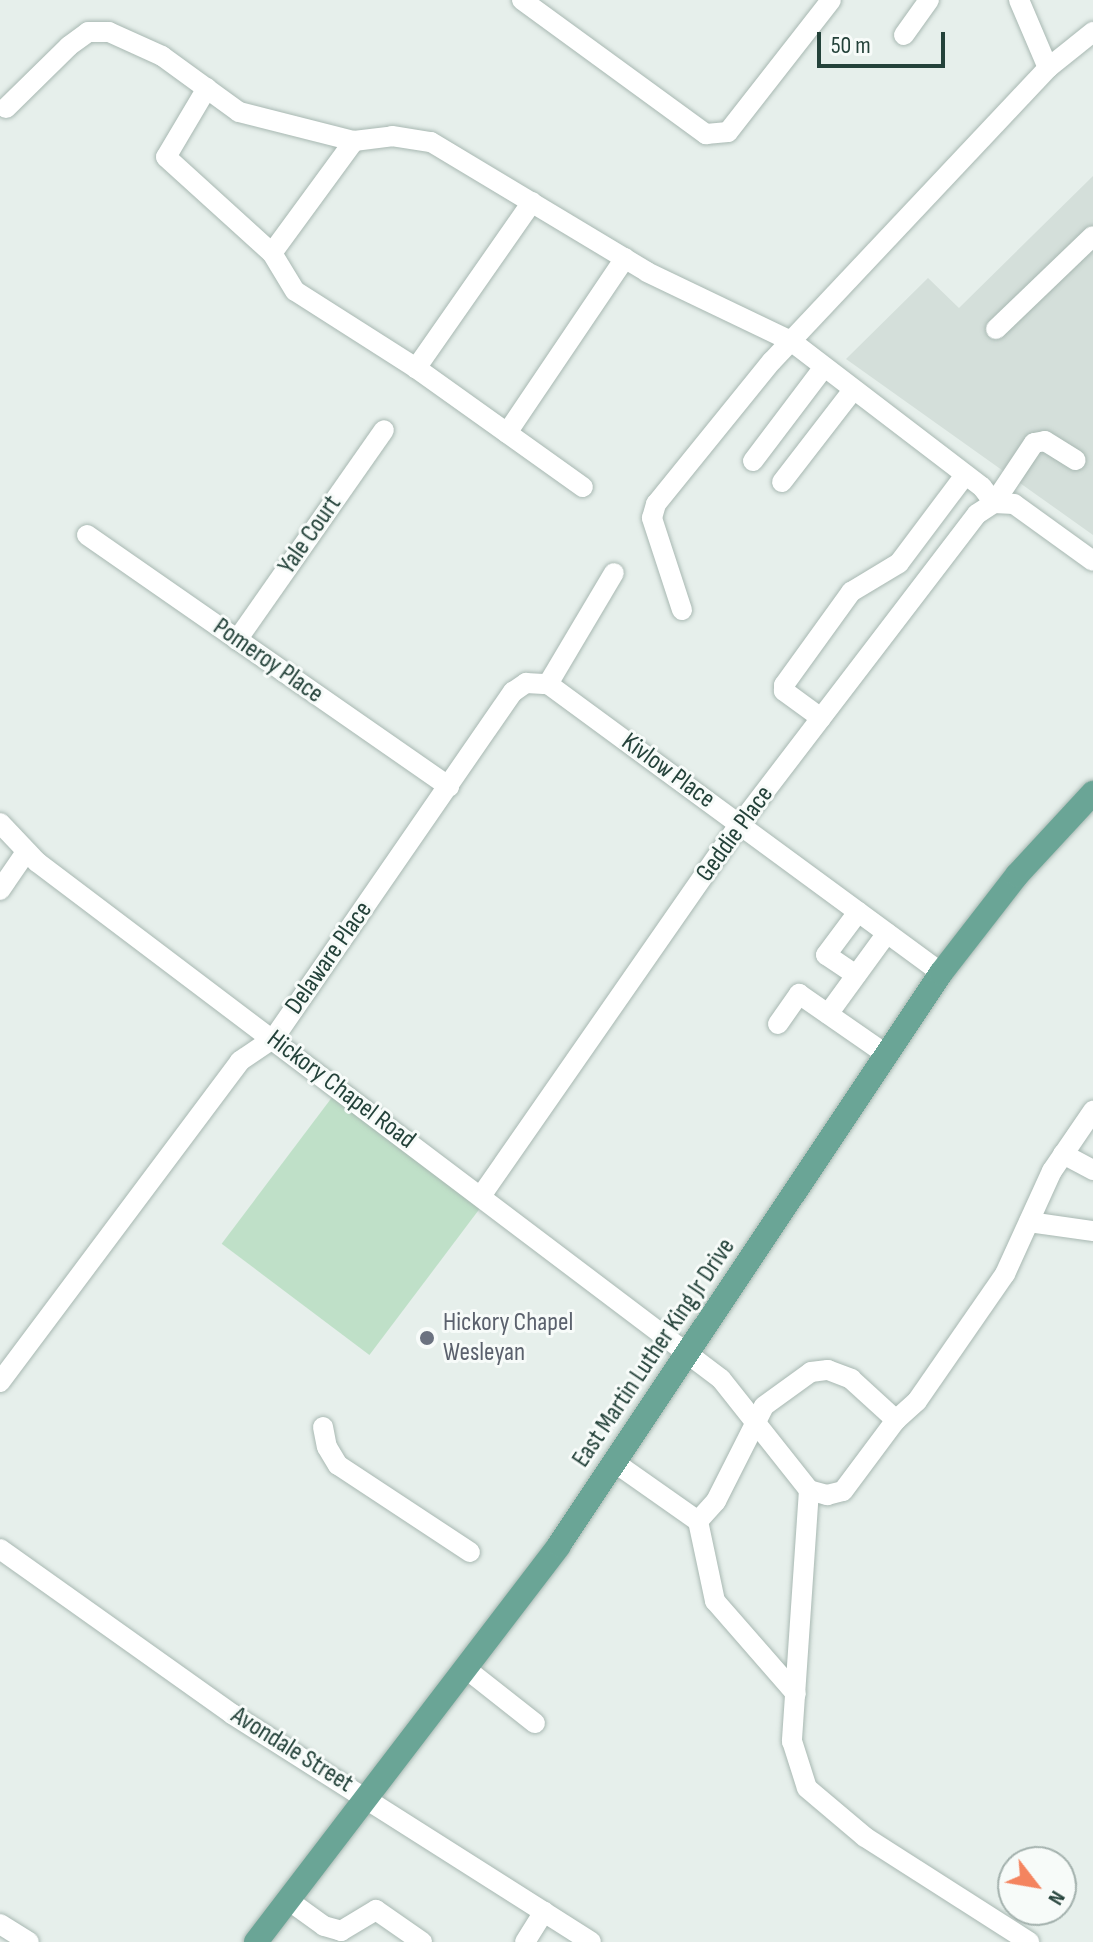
<!DOCTYPE html>
<style>
body{margin:0}
#map{position:relative;width:1093px;height:1942px;overflow:hidden;background:#e6efeb;font-family:"Sofia Sans Condensed",sans-serif}
div>[style]{position:absolute}
[style*='--x']{left:calc(var(--x)*1px);top:calc(var(--y)*1px);width:calc(var(--w)*1px);rotate:calc(var(--a)*1deg)}
.built>*{inset:0;background:#d4dfda}
.green>*{inset:0;background:#bfe0c8;transform-origin:0 0}
.roads{filter:drop-shadow(0 0 2px #a8b8b2) drop-shadow(0 0 2px #a8b8b2)}
.minor>*{height:20px;margin:-10px;padding:0 10px;transform-origin:10px;border-radius:10px;background:#fff}
.major>*{height:24px;margin:-12px;padding:0 12px;transform-origin:12px;border-radius:12px;background:#6aa596}
.dots>*{width:22px;height:22px;translate:-50% -50%;box-sizing:border-box;border:4px solid #f7fbf9;border-radius:50%}
span{translate:-50% -50%;white-space:nowrap;text-align:center;line-height:1.15;-webkit-text-stroke:6px #f7fbf9;paint-order:stroke}
.street-label{font-size:26px;color:#24423a}
.worship-label{font-size:26px;color:#5b616d}
.left{translate:0 -50%;text-align:left}
.north{position:absolute;left:997px;top:1846px;width:80px;height:80px;box-sizing:border-box;background:#f7fbf9;border:2px solid #a3b1ad;border-radius:50%;rotate:121deg;font-size:22px;font-weight:700;line-height:32px;text-align:center;color:#24423a}
.north::after{content:'';display:block;margin:auto;width:28px;height:36px;background:#f4845f;clip-path:polygon(50% 0,100% 100%,50% 72%,0 100%)}
.scale{position:absolute;left:817px;top:32px;width:128px;height:36px;box-sizing:border-box;border:4px solid #24423a;border-top:0;padding-left:10px;font-size:24px;line-height:28px;white-space:nowrap;color:#24423a;-webkit-text-stroke:6px #f7fbf9;paint-order:stroke}
</style>
<div id="map">
<div class="built">
<i style="clip-path:polygon(1093px 176px,1093px 535px,846px 359px,928px 278px,959px 308px)"></i>
</div>
<div class="green">
<i style="left:333px;top:1096px;width:185px;height:185px;rotate:37deg"></i>
</div>
<div class="roads">
<div class="minor">
<i style="--x:522;--y:0;--w:228;--a:36.1"></i>
<i style="--x:706;--y:134;--w:22;--a:-5"></i>
<i style="--x:728;--y:132;--w:167;--a:-52"></i>
<i style="--x:1019;--y:0;--w:74;--a:66.9"></i>
<i style="--x:904;--y:35;--w:43;--a:-54.5"></i>
<i style="--x:207;--y:88;--w:80;--a:120.7"></i>
<i style="--x:166;--y:157;--w:143;--a:42.2"></i>
<i style="--x:6;--y:108;--w:88;--a:-44.5"></i>
<i style="--x:69;--y:46;--w:24;--a:-36"></i>
<i style="--x:88;--y:32;--w:21;--a:0"></i>
<i style="--x:109;--y:32;--w:58;--a:24.4"></i>
<i style="--x:162;--y:56;--w:95;--a:36"></i>
<i style="--x:239;--y:112;--w:119;--a:14.2"></i>
<i style="--x:532;--y:202;--w:203;--a:124.9"></i>
<i style="--x:416;--y:368;--w:143;--a:-147.5"></i>
<i style="--x:295;--y:291;--w:44;--a:-121.2"></i>
<i style="--x:272;--y:253;--w:139;--a:-53.8"></i>
<i style="--x:354;--y:141;--w:38;--a:-7"></i>
<i style="--x:392;--y:136;--w:39;--a:9"></i>
<i style="--x:431;--y:142;--w:252;--a:31"></i>
<i style="--x:647;--y:272;--w:160;--a:25.6"></i>
<i style="--x:791;--y:341;--w:240;--a:37.4"></i>
<i style="--x:982;--y:487;--w:20;--a:53"></i>
<i style="--x:994;--y:503;--w:72;--a:-56.3"></i>
<i style="--x:1034;--y:443;--w:11;--a:-10"></i>
<i style="--x:1045;--y:441;--w:36;--a:32"></i>
<i style="--x:996;--y:329;--w:134;--a:-43.8"></i>
<i style="--x:416;--y:368;--w:205;--a:35.5"></i>
<i style="--x:507;--y:433;--w:211;--a:-56"></i>
<i style="--x:753;--y:461;--w:118;--a:-52.9"></i>
<i style="--x:782;--y:482;--w:116;--a:-52.3"></i>
<i style="--x:87;--y:535;--w:441;--a:34.8"></i>
<i style="--x:682;--y:610;--w:97;--a:-108.1"></i>
<i style="--x:652;--y:518;--w:15;--a:-74"></i>
<i style="--x:656;--y:504;--w:184;--a:-51"></i>
<i style="--x:772;--y:361;--w:403;--a:-46.7"></i>
<i style="--x:1048;--y:68;--w:58;--a:-38.7"></i>
<i style="--x:237;--y:640;--w:256;--a:-55"></i>
<i style="--x:548;--y:684;--w:129;--a:-59.3"></i>
<i style="--x:821;--y:718;--w:46;--a:-143.9"></i>
<i style="--x:784;--y:691;--w:6;--a:-90"></i>
<i style="--x:784;--y:685;--w:115;--a:-54.2"></i>
<i style="--x:851;--y:592;--w:56;--a:-31.1"></i>
<i style="--x:899;--y:563;--w:110;--a:-53.1"></i>
<i style="--x:0;--y:823;--w:54;--a:46.5"></i>
<i style="--x:37;--y:862;--w:857;--a:37.08"></i>
<i style="--x:721;--y:1379;--w:142;--a:51.6"></i>
<i style="--x:809;--y:1490;--w:19;--a:16"></i>
<i style="--x:827;--y:1495;--w:16;--a:-14"></i>
<i style="--x:843;--y:1491;--w:89;--a:-53.3"></i>
<i style="--x:896;--y:1420;--w:28;--a:-42"></i>
<i style="--x:917;--y:1401;--w:155;--a:-55.3"></i>
<i style="--x:1005;--y:1274;--w:113;--a:-65.5"></i>
<i style="--x:1052;--y:1171;--w:73;--a:-55.7"></i>
<i style="--x:0;--y:890;--w:46;--a:-55.6"></i>
<i style="--x:856;--y:975;--w:36;--a:-146"></i>
<i style="--x:826;--y:955;--w:54;--a:-53.3"></i>
<i style="--x:828;--y:1014;--w:100;--a:-53.9"></i>
<i style="--x:778;--y:1024;--w:37;--a:-55"></i>
<i style="--x:799;--y:994;--w:107;--a:34.7"></i>
<i style="--x:1063;--y:1154;--w:34;--a:28"></i>
<i style="--x:481;--y:1196;--w:453;--a:-55.2"></i>
<i style="--x:740;--y:824;--w:390;--a:-52.6"></i>
<i style="--x:977;--y:514;--w:20;--a:-33"></i>
<i style="--x:994;--y:503;--w:20;--a:3"></i>
<i style="--x:1014;--y:504;--w:97;--a:35.8"></i>
<i style="--x:1029;--y:1222;--w:65;--a:8"></i>
<i style="--x:0;--y:1382;--w:401;--a:-53.2"></i>
<i style="--x:240;--y:1061;--w:41;--a:-34.1"></i>
<i style="--x:274;--y:1038;--w:421;--a:-55.4"></i>
<i style="--x:513;--y:692;--w:16;--a:-35"></i>
<i style="--x:526;--y:683;--w:22;--a:3"></i>
<i style="--x:548;--y:684;--w:488;--a:36.3"></i>
<i style="--x:323;--y:1427;--w:20;--a:79"></i>
<i style="--x:327;--y:1447;--w:21;--a:59"></i>
<i style="--x:338;--y:1465;--w:158;--a:33.4"></i>
<i style="--x:614;--y:1462;--w:103;--a:35.1"></i>
<i style="--x:698;--y:1521;--w:82;--a:78"></i>
<i style="--x:715;--y:1601;--w:123;--a:48.9"></i>
<i style="--x:809;--y:1490;--w:252;--a:93.9"></i>
<i style="--x:792;--y:1741;--w:49;--a:72.3"></i>
<i style="--x:807;--y:1788;--w:76;--a:40.2"></i>
<i style="--x:865;--y:1837;--w:195;--a:32.6"></i>
<i style="--x:698;--y:1521;--w:27;--a:-48"></i>
<i style="--x:716;--y:1501;--w:106;--a:-63.2"></i>
<i style="--x:764;--y:1406;--w:58;--a:-35.9"></i>
<i style="--x:811;--y:1372;--w:17;--a:-7"></i>
<i style="--x:828;--y:1370;--w:25;--a:21"></i>
<i style="--x:851;--y:1379;--w:61;--a:42.3"></i>
<i style="--x:0;--y:1549;--w:285;--a:35.4"></i>
<i style="--x:232;--y:1714;--w:425;--a:32.4"></i>
<i style="--x:465;--y:1668;--w:89;--a:38.2"></i>
<i style="--x:288;--y:1900;--w:44;--a:35.8"></i>
<i style="--x:324;--y:1926;--w:18;--a:16"></i>
<i style="--x:341;--y:1931;--w:41;--a:-31"></i>
<i style="--x:376;--y:1910;--w:56;--a:34.8"></i>
<i style="--x:0;--y:1924;--w:34;--a:32"></i>
<i style="--x:525;--y:1942;--w:36;--a:-58"></i>
</div>
<div class="major">
<i style="--x:256;--y:1942;--w:499;--a:-52.6"></i>
<i style="--x:559;--y:1545;--w:688;--a:-56.26"></i>
<i style="--x:941;--y:973;--w:124;--a:-52.2"></i>
<i style="--x:1017;--y:875;--w:112;--a:-47.2"></i>
</div>
</div>
<div class="dots">
<i style="left:427px;top:1338px;background:#6b7280"></i>
</div>
<div class="street-label">
<span style="left:310px;top:535px;rotate:-55deg">Yale Court</span>
<span style="left:268px;top:661px;rotate:35deg">Pomeroy Place</span>
<span style="left:668px;top:771px;rotate:36deg">Kivlow Place</span>
<span style="left:735px;top:834px;rotate:-54deg">Geddie Place</span>
<span style="left:329px;top:958px;rotate:-55deg">Delaware Place</span>
<span style="left:341px;top:1090px;rotate:37deg">Hickory Chapel Road</span>
<span style="left:654px;top:1353px;rotate:-56deg">East Martin Luther King Jr Drive</span>
<span style="left:292px;top:1750px;rotate:32deg">Avondale Street</span>
</div>
<div class="worship-label">
<span class="left" style="left:443px;top:1338px">Hickory Chapel<br>Wesleyan</span>
</div>
<div class="north">N</div>
<div class="scale">50 m</div>
</div>
